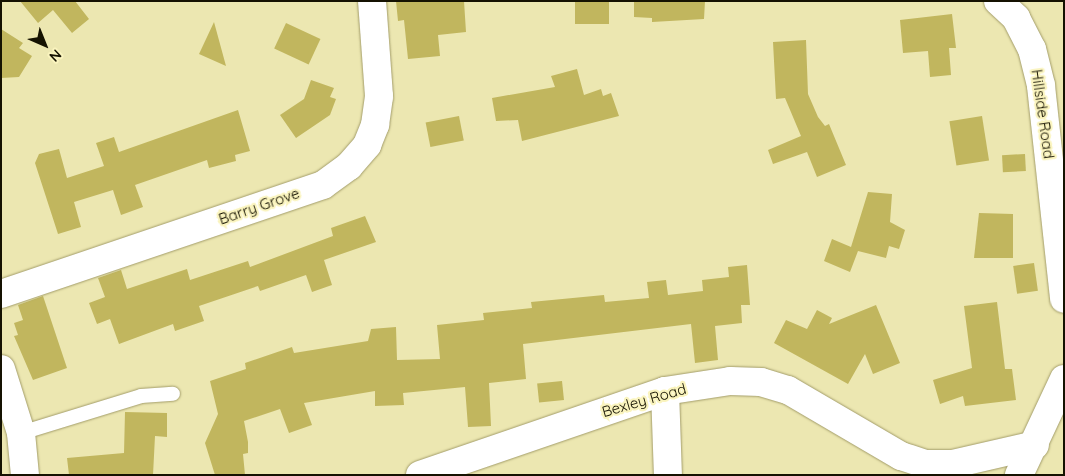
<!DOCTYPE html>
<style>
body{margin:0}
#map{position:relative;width:1065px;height:476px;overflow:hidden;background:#ece7b1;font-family:Quicksand,sans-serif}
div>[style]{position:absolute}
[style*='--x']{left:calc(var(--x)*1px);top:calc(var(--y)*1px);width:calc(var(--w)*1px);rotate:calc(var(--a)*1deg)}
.building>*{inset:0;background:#c1b65e;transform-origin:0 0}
.roads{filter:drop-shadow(0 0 1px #a39d6a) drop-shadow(0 0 1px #a39d6a)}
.service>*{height:14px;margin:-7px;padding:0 7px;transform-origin:7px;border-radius:7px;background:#fff}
.minor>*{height:28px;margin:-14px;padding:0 14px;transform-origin:14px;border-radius:14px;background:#fff}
span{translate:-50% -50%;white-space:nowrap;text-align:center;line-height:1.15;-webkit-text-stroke:4.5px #faf4be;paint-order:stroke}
.street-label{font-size:15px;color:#151201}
.frame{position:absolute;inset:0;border:2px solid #151201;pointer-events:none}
.north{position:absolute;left:20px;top:20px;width:50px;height:50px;-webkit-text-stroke:4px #faf4be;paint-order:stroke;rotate:136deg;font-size:14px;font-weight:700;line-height:20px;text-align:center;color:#151201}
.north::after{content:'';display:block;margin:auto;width:18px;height:22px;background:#151201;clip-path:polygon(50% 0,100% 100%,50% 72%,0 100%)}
</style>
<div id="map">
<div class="building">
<i style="clip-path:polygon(20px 1px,75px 1px,89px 19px,72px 33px,53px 10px,38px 23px)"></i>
<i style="clip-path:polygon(396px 1px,464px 1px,466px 32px,438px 35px,440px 56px,408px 59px,404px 20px,398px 21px)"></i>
<i style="left:575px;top:1px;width:34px;height:23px"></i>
<i style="clip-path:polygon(634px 1px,705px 1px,704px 19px,652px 22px,652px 18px,634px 17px)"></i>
<i style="clip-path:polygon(952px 14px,956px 48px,949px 48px,951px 75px,930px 77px,928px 51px,903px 53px,900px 20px)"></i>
<i style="clip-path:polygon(214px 22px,226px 66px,199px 54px)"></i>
<i style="left:286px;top:23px;width:38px;height:28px;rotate:25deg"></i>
<i style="clip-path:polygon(1px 29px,23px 43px,19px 48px,32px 56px,19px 77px,1px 78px)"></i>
<i style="clip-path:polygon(806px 40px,808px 94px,818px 117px,825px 126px,829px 124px,846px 165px,817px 177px,807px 152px,773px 164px,768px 150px,801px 136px,785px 98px,776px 99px,773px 42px)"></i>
<i style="clip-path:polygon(577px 69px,584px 95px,601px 89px,603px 96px,611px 93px,619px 116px,522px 141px,518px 120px,496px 121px,492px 98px,555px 87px,551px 76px)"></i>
<i style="clip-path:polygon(311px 80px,334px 88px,330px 97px,336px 99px,330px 115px,296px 138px,280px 115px,304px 99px)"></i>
<i style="clip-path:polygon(238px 110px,250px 151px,235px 155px,236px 161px,209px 168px,207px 160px,135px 185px,143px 207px,121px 215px,113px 190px,74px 202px,81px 227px,58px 234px,35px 163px,39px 154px,59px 149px,67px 178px,104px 166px,96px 143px,114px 137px,119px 152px)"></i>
<i style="left:459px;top:116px;width:25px;height:34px;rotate:79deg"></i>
<i style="left:982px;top:116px;width:45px;height:33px;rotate:81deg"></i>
<i style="left:1025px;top:154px;width:17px;height:23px;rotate:87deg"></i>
<i style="clip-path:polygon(868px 192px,892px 194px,890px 222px,905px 230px,899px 249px,889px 246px,886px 258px,858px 251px,850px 272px,824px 261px,832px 239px,851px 247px)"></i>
<i style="clip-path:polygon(979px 213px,1013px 214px,1013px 258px,974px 258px)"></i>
<i style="clip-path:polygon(365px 216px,376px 242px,324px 260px,332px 285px,312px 292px,306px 275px,260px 291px,258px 286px,199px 306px,204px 321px,175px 331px,173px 324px,119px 344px,110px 319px,97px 324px,89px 303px,105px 297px,98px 278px,121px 270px,127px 289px,187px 269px,190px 280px,248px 261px,250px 267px,333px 236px,331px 228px)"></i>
<i style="left:1034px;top:263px;width:28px;height:21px;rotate:82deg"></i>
<i style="clip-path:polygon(747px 265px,750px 305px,741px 305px,742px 323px,715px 326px,718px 360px,695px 363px,691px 324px,523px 344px,526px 379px,489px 383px,491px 426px,468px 427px,465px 387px,403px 393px,404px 405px,375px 406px,375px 391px,304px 403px,312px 425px,289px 433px,280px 409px,244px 421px,248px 442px,248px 453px,243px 454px,245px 475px,215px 475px,205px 443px,218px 414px,210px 381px,246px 369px,245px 363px,292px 347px,294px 353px,368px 341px,371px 329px,396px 327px,397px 360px,440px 359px,437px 325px,484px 320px,483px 313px,532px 308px,531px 302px,604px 295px,605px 302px,649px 298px,647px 282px,666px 280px,668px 295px,703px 291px,702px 280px,729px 277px,728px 267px)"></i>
<i style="clip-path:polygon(43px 296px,67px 368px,33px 380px,14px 336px,18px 335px,14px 323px,23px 320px,18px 305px)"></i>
<i style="clip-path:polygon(997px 302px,1005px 369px,1012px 369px,1016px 400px,965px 406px,963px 396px,940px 404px,933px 380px,972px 368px,964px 306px)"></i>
<i style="clip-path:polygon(876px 305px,900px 363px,873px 374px,865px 354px,848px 384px,774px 343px,786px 320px,807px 329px,817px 310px,832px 318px,829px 324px)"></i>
<i style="left:562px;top:381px;width:19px;height:25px;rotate:84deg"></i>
<i style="clip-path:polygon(125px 412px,167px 413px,167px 437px,155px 436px,153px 475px,69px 475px,67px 458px,124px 453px)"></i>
</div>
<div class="roads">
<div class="service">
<i style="--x:21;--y:433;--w:126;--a:-17.1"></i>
<i style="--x:141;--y:396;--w:32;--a:-4"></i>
</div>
<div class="minor">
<i style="--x:998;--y:1;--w:25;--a:43"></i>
<i style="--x:1016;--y:18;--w:35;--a:63"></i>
<i style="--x:1032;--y:49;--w:38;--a:76"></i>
<i style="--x:1041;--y:86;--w:214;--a:83.8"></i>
<i style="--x:1;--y:294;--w:340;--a:-18.7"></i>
<i style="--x:323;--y:185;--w:32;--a:-36"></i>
<i style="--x:349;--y:166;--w:28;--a:-49"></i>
<i style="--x:367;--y:145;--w:22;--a:-68"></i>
<i style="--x:375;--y:125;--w:29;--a:-82"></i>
<i style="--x:379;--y:96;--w:95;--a:-94.2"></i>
<i style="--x:1;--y:369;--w:67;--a:72.6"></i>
<i style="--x:21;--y:433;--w:42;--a:84.6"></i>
<i style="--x:665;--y:391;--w:84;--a:88"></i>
<i style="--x:420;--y:475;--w:259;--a:-18.9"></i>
<i style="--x:665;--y:391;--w:66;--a:-8.7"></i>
<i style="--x:730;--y:381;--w:31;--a:2"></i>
<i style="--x:761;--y:382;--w:28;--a:17"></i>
<i style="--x:788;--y:390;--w:131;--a:30.3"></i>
<i style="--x:901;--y:456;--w:25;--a:18"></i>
<i style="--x:925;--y:464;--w:28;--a:0"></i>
<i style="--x:953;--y:464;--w:84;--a:-13"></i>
<i style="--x:1019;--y:475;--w:106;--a:-64.9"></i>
</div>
</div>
<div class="street-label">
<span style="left:1043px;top:114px;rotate:82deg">Hillside Road</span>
<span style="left:259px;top:206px;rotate:-19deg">Barry Grove</span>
<span style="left:644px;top:400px;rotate:-16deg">Bexley Road</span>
</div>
<div class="frame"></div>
<div class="north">N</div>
</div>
